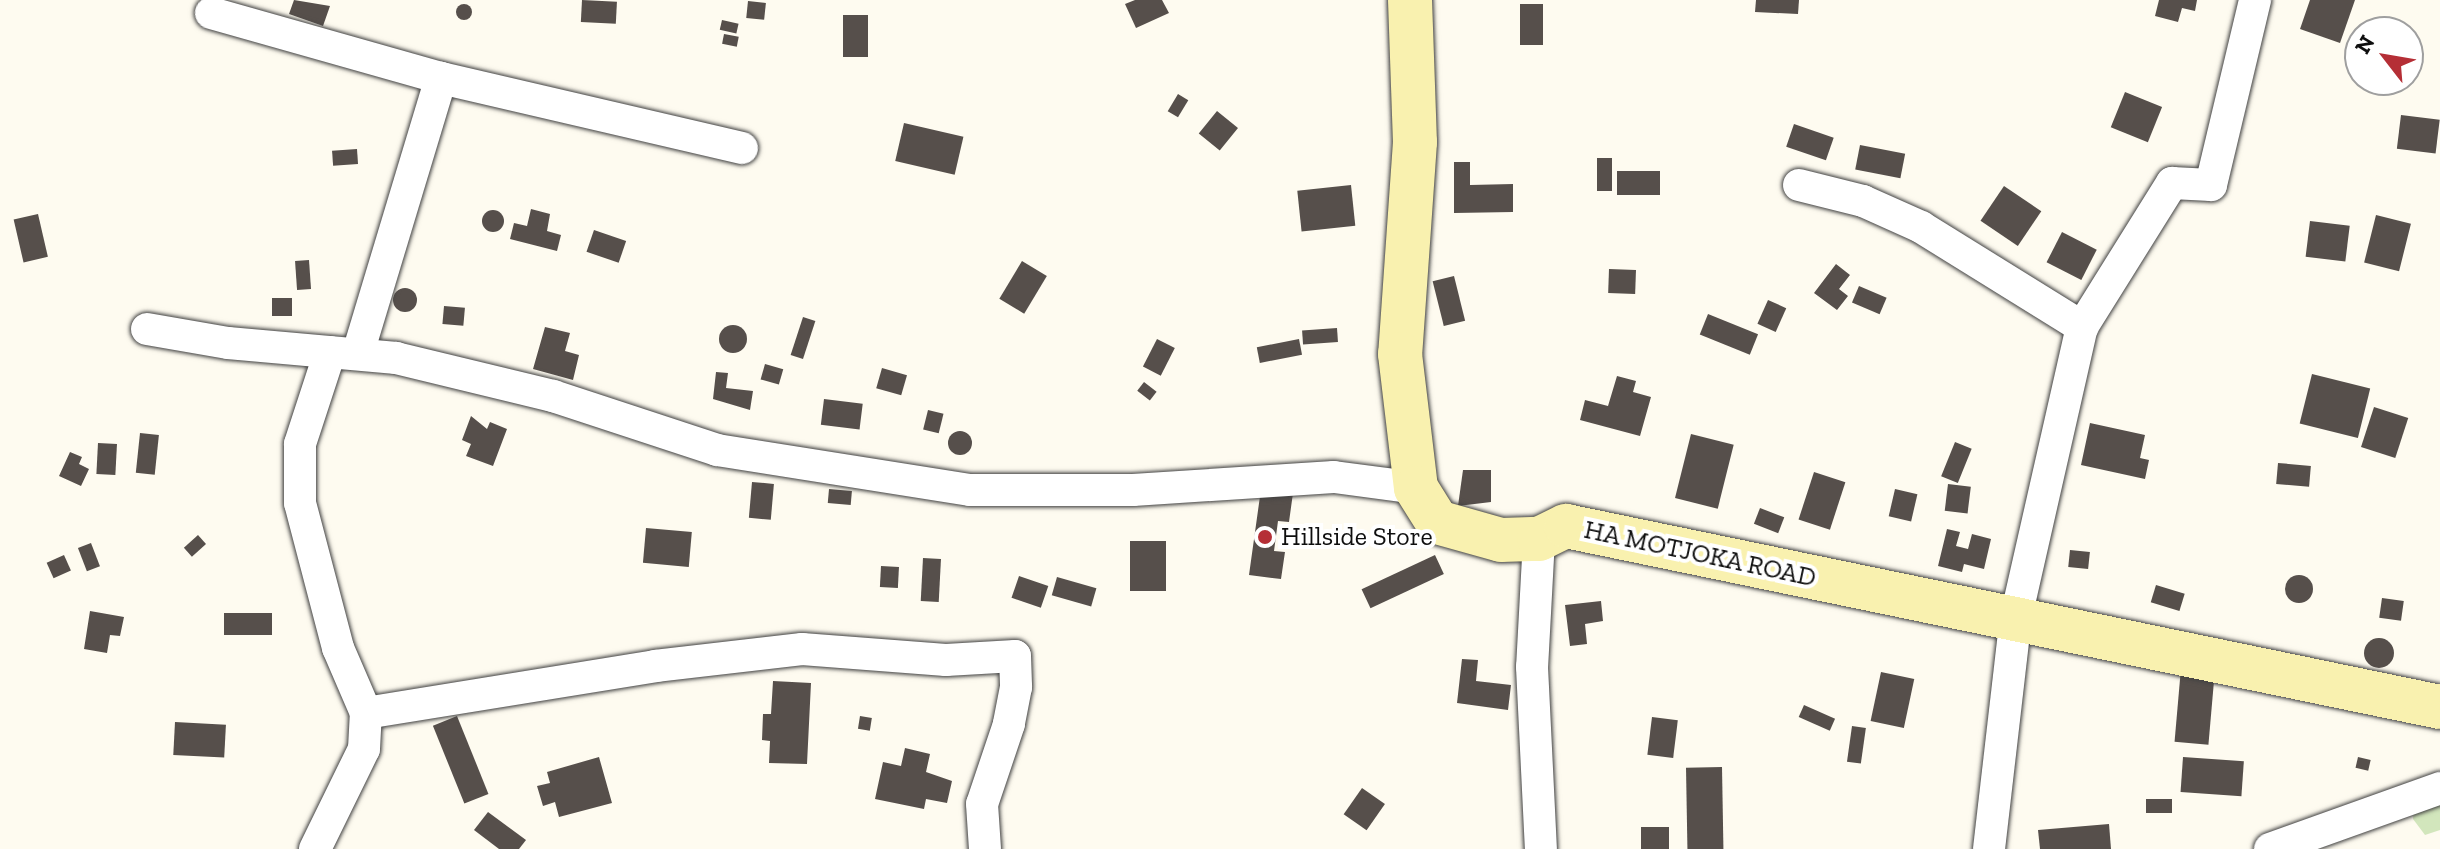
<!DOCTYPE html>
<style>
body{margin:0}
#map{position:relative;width:2440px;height:849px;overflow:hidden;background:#fefbf0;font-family:"Zilla Slab",serif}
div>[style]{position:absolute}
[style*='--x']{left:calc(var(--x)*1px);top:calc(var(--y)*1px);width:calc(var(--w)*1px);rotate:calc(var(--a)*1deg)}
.green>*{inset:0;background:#d2e6bc}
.building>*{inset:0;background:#564f4b;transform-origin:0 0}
.round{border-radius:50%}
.roads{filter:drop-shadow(0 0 2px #414141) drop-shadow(0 0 2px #414141)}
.street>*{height:32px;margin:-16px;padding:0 16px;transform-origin:16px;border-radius:16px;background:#fff}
.secondary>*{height:44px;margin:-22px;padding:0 22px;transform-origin:22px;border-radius:22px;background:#f9f1af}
.dots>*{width:22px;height:22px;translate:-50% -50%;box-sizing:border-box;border:4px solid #fff;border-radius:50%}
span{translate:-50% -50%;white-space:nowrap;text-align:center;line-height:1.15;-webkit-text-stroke:8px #fff;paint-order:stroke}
.poi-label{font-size:26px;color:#0e0e0e}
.left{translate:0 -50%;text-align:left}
.street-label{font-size:26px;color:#0e0e0e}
.north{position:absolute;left:2344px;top:16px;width:80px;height:80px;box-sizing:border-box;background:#fff;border:2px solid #9f9f9f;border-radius:50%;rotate:301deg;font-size:22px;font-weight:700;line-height:32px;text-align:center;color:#0e0e0e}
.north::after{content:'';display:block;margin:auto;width:28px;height:36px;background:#b52f36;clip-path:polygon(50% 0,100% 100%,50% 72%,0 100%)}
</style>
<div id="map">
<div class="green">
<i style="clip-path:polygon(2440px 798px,2440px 830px,2425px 835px,2413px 819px,2414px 809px)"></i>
</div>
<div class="building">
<i style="clip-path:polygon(294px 0,330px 6px,323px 26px,289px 14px)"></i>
<i style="left:582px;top:0;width:35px;height:22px;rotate:3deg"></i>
<i style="clip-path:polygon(1135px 0,1162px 0,1169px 13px,1136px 28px,1125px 4px)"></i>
<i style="clip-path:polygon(1756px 0,1799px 0,1798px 14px,1755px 12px)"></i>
<i style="clip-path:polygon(2159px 0,2197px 0,2195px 11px,2182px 8px,2178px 22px,2155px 16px)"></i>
<i style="clip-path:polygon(2310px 0,2355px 0,2340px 43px,2300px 29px)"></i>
<i style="left:748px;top:1px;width:18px;height:17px;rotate:6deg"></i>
<i class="round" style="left:456px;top:4px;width:16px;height:16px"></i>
<i style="left:1520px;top:4px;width:23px;height:41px"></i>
<i style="left:843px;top:15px;width:25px;height:42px"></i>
<i style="left:722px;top:20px;width:17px;height:10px;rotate:13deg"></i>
<i style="left:724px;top:34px;width:15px;height:10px;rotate:11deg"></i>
<i style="left:2125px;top:92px;width:40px;height:38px;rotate:22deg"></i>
<i style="left:1178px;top:94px;width:12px;height:20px;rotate:31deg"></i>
<i style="left:1217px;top:111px;width:27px;height:29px;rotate:39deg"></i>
<i style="left:2401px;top:115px;width:39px;height:34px;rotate:7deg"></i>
<i style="left:904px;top:123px;width:61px;height:39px;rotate:13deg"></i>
<i style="left:1794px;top:124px;width:42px;height:24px;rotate:19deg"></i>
<i style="left:1860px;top:145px;width:46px;height:25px;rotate:11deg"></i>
<i style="left:357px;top:149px;width:15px;height:25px;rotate:86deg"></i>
<i style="left:1597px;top:158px;width:15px;height:33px"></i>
<i style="clip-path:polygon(1454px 162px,1470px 162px,1470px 185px,1513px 184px,1513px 212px,1454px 213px)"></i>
<i style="left:1617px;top:171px;width:43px;height:24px"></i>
<i style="left:1351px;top:185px;width:41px;height:54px;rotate:84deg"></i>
<i style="left:2004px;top:186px;width:45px;height:42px;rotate:34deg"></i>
<i style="clip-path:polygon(531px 209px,550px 214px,547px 231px,561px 235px,557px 251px,510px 239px,514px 223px,527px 226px)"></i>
<i class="round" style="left:482px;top:210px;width:22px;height:22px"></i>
<i style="left:38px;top:214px;width:44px;height:25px;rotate:77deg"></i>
<i style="left:2376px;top:215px;width:36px;height:49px;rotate:14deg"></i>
<i style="left:2310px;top:221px;width:40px;height:36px;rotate:7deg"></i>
<i style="left:594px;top:230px;width:34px;height:23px;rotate:19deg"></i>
<i style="left:2062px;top:232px;width:39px;height:34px;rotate:27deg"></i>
<i style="left:309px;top:260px;width:29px;height:14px;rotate:86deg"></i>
<i style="left:1022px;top:261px;width:29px;height:44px;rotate:31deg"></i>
<i style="clip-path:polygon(1836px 264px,1850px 275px,1839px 289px,1848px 296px,1837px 310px,1814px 293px)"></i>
<i style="left:1609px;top:269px;width:27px;height:24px;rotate:2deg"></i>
<i style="left:1454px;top:276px;width:46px;height:22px;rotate:76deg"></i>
<i style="left:1859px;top:286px;width:30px;height:18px;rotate:23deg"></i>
<i class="round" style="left:393px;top:288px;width:24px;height:24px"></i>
<i style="left:272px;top:298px;width:20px;height:18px"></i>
<i style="left:1768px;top:300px;width:20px;height:26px;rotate:24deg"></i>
<i style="left:444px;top:306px;width:21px;height:18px;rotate:5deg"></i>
<i style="left:1708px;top:314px;width:54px;height:22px;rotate:22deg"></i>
<i style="left:803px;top:317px;width:13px;height:40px;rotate:18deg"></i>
<i class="round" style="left:719px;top:325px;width:28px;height:28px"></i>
<i style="clip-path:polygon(545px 327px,570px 333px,565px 351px,579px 355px,573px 380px,533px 369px)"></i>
<i style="left:1337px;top:328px;width:14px;height:35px;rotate:86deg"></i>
<i style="left:1157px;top:339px;width:20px;height:31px;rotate:27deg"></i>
<i style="left:1299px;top:339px;width:16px;height:43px;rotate:79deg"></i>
<i style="left:765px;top:364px;width:19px;height:16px;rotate:16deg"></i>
<i style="left:882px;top:368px;width:26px;height:21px;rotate:16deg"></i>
<i style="clip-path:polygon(716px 372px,728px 373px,726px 388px,753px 391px,750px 410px,713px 399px)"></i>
<i style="left:2312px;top:374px;width:60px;height:51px;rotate:14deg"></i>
<i style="clip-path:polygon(1617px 376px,1636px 381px,1633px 392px,1651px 397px,1640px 436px,1580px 420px,1585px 400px,1608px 406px)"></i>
<i style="left:1144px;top:382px;width:16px;height:11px;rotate:38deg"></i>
<i style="left:824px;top:399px;width:39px;height:26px;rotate:7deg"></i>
<i style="left:2374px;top:407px;width:36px;height:42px;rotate:18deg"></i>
<i style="left:928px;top:410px;width:16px;height:20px;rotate:14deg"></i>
<i style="clip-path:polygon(471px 416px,487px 429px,490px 422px,507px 429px,493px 466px,466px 456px,471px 444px,462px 440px)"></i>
<i style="clip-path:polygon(2090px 423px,2145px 435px,2140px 458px,2149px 460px,2145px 479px,2081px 465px)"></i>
<i class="round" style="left:948px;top:431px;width:24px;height:24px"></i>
<i style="left:140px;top:433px;width:19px;height:40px;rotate:6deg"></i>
<i style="left:1691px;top:434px;width:44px;height:66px;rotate:14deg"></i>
<i style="left:1955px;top:442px;width:18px;height:37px;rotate:22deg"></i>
<i style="left:98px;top:443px;width:19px;height:31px;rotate:3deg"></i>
<i style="clip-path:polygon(70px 452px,82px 457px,79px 464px,89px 469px,81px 486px,59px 476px)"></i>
<i style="left:2278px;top:463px;width:33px;height:21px;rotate:5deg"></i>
<i style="clip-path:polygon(1463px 470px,1491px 470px,1491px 502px,1458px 506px)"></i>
<i style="left:1814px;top:472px;width:33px;height:50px;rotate:18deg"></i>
<i style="left:752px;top:482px;width:22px;height:36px;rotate:5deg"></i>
<i style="left:1948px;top:484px;width:23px;height:27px;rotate:7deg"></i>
<i style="left:829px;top:489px;width:23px;height:14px;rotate:5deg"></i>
<i style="clip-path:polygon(1261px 489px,1293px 493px,1289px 522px,1278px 521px,1274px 551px,1285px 552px,1281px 579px,1249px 575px)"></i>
<i style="left:1895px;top:489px;width:23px;height:28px;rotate:13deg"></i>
<i style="left:1760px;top:508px;width:26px;height:17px;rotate:21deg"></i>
<i style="left:646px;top:528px;width:46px;height:35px;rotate:5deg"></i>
<i style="clip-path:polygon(1947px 529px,1960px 532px,1956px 546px,1968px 549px,1972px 534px,1991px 539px,1984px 569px,1964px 564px,1962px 572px,1938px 566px)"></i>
<i style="left:198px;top:535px;width:12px;height:19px;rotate:48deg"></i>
<i style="left:1130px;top:541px;width:36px;height:50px"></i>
<i style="left:91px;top:543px;width:25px;height:14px;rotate:69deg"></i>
<i style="left:2070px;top:550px;width:20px;height:17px;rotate:6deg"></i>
<i style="left:64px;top:555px;width:17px;height:19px;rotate:66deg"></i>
<i style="left:1435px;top:555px;width:21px;height:81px;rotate:65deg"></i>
<i style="left:923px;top:558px;width:18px;height:43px;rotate:3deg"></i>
<i style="left:881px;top:566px;width:18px;height:21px;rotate:3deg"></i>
<i class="round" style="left:2285px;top:575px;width:28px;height:28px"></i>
<i style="left:1019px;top:576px;width:31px;height:23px;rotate:19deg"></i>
<i style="left:1057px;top:577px;width:41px;height:19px;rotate:16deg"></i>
<i style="left:2156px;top:585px;width:30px;height:18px;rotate:17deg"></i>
<i style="left:2382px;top:598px;width:22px;height:20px;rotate:8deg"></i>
<i style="clip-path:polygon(1601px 601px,1603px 621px,1585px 624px,1587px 644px,1570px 646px,1565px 605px)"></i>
<i style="clip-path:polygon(90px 611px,124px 617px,120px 636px,110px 635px,107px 653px,84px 649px)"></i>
<i style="left:272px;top:613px;width:22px;height:48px;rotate:90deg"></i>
<i class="round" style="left:2364px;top:638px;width:30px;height:30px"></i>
<i style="clip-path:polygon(1462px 659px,1478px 660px,1476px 681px,1511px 685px,1508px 710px,1457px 703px)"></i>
<i style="left:2181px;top:668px;width:34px;height:74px;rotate:5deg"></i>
<i style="left:1881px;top:672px;width:34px;height:50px;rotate:12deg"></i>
<i style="clip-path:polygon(773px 681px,811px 683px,807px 764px,769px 763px,770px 741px,762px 740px,763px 714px,771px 714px)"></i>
<i style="left:1804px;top:705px;width:34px;height:13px;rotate:24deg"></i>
<i style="left:457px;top:716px;width:84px;height:26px;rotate:68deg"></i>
<i style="left:860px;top:716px;width:12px;height:13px;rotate:9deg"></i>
<i style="left:1652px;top:717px;width:26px;height:38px;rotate:7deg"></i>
<i style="left:175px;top:722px;width:51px;height:33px;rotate:3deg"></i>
<i style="left:1852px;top:726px;width:14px;height:36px;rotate:8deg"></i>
<i style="clip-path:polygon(905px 748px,930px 754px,926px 772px,952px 781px,947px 803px,926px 799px,924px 809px,875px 799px,883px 762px,901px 766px)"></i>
<i style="clip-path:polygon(599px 757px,612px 803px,559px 817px,555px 802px,543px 806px,537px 786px,550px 783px,547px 772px)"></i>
<i style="left:2183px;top:757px;width:61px;height:35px;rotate:4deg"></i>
<i style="left:2358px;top:757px;width:13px;height:11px;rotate:13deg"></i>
<i style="left:1722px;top:767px;width:82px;height:36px;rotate:89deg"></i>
<i style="left:1362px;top:788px;width:28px;height:32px;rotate:35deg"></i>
<i style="left:2146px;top:799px;width:26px;height:14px"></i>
<i style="clip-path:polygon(488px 812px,526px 840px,519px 849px,499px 849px,474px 830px)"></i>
<i style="clip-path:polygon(2109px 824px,2111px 849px,2040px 849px,2038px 830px)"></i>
<i style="left:1641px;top:827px;width:28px;height:22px"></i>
</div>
<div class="roads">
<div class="street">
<i style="--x:211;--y:13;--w:239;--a:15.8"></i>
<i style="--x:441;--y:78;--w:287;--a:106.8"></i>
<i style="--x:441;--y:78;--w:309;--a:13.1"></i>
<i style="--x:1799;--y:185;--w:66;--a:14"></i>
<i style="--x:1863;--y:201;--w:64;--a:24.1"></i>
<i style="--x:1921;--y:227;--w:190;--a:31.8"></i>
<i style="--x:147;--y:329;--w:82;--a:9.8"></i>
<i style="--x:228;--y:343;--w:169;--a:5.1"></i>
<i style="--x:396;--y:358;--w:162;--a:13.6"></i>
<i style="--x:553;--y:396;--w:173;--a:18.2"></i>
<i style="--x:717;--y:450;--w:256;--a:9"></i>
<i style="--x:970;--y:490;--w:163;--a:0"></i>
<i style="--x:1133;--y:490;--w:201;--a:-3.7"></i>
<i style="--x:1334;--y:477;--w:83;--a:7.6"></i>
<i style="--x:330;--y:352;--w:97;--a:108.1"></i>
<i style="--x:300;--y:444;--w:59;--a:90"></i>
<i style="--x:300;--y:503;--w:150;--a:75.3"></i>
<i style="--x:338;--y:648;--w:71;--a:66.7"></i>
<i style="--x:366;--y:713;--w:293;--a:-9.2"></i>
<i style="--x:655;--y:666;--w:148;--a:-6.6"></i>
<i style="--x:802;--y:649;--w:144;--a:4.4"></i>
<i style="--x:946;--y:660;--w:69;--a:-3.3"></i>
<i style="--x:1015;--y:656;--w:31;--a:88"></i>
<i style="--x:1016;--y:687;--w:38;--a:101"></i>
<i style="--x:1009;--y:724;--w:84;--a:108.6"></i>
<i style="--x:982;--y:804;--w:45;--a:86.2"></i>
<i style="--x:1539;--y:539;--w:128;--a:93.1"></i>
<i style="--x:1532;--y:667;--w:182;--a:87.2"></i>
<i style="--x:315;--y:849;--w:111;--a:-63.9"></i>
<i style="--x:364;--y:749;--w:36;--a:-87"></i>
<i style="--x:1989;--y:849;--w:234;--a:-83.4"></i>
<i style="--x:2016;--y:617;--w:297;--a:-77.2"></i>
<i style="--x:2082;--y:327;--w:170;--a:-58"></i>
<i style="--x:2172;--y:183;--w:39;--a:3"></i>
<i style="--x:2211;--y:185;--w:190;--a:-76.6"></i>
<i style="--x:2270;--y:849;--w:181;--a:-19.7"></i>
</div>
<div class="secondary">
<i style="--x:1410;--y:0;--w:142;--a:88"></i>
<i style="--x:1415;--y:142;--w:213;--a:94"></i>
<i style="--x:1400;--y:354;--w:135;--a:83.2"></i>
<i style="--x:1416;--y:488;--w:40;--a:58"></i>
<i style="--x:1437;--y:522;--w:66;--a:15.7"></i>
<i style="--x:1501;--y:540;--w:38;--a:-2"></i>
<i style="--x:1539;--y:539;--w:30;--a:-26"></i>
<i style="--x:1566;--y:526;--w:893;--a:11.7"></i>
</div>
</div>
<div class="dots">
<i style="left:1265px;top:537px;background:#b52f36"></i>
</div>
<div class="poi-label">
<span class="left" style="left:1281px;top:537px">Hillside Store</span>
</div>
<div class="street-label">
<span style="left:1700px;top:554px;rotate:12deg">HA MOTJOKA ROAD</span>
</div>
<div class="north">N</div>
</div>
